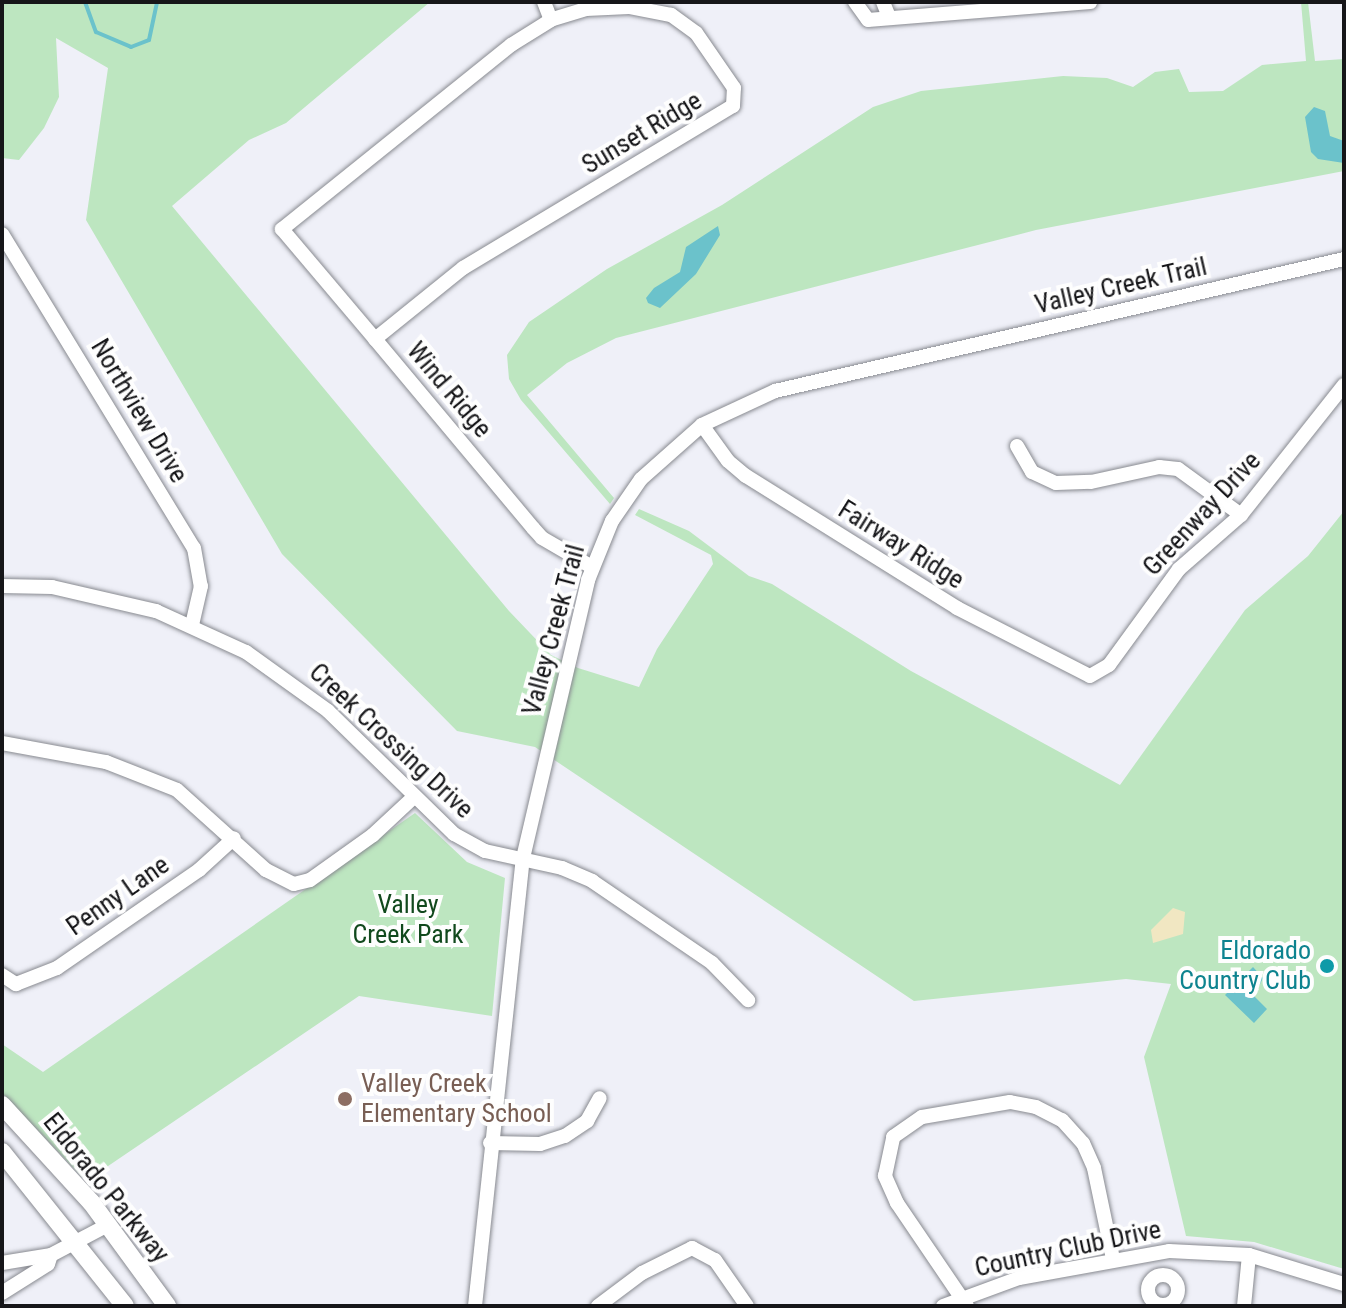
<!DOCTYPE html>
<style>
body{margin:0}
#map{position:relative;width:1346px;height:1308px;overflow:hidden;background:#eff0f8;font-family:"Roboto Condensed",sans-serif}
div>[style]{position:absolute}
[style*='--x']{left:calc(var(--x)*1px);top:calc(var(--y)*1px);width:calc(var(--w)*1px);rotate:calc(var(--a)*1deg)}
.green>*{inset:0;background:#bde6c0}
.sand>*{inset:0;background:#f1e7c2}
.water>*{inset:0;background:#6bc2cb}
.stream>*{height:4px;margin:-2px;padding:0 2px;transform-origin:2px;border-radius:2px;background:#6bc2cb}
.roads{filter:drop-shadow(0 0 2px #888a90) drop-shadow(0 0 2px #888a90)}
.minor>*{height:14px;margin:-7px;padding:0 7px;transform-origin:7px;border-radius:7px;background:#fff}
.minor>.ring{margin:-7px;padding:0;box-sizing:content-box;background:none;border:14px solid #fff;border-radius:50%}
.major>*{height:18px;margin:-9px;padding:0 9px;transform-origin:9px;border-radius:9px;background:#fff}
.dots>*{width:22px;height:22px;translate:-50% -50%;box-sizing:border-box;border:4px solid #fefefe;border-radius:50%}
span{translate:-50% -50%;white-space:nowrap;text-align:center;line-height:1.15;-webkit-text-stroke:8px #fefefe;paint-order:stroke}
.street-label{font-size:26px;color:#161619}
.park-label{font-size:26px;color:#11491d}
.culture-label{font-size:26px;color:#0d838f}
.right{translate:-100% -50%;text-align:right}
.education-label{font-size:26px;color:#785e54}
.left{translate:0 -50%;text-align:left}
.frame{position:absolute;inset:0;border:4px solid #161619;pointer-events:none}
</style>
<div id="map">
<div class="green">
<i style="clip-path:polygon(2px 2px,430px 2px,286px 123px,249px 140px,172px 206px,509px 611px,551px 655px,578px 668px,639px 687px,657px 649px,713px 564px,711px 555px,635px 515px,639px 509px,689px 531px,749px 576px,772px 584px,911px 671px,1120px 785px,1245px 610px,1308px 556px,1344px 511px,1344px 1269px,1254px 1242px,1186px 1236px,1144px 1057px,1171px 984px,1126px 979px,914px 1001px,535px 747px,457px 731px,282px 554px,86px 220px,108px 68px,56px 38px,59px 97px,44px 128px,19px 160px,2px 158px)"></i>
<i style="clip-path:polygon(1301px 2px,1308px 2px,1315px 61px,1344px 59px,1344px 171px,1036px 230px,616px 338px,567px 363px,527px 395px,614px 498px,610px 504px,521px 400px,509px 379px,507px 355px,529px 322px,607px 269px,722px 205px,873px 107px,921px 91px,1063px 76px,1107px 78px,1133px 87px,1155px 72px,1179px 69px,1189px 92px,1223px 91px,1262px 65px,1306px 61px)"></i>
<i style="clip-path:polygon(415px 813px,467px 862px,505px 878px,492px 1016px,359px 996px,86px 1181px,2px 1093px,2px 1044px,43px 1072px)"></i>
</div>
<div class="sand">
<i style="clip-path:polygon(1173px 908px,1185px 912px,1183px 934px,1153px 943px,1151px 930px)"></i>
</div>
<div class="water">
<i style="clip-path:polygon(1314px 107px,1325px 111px,1330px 136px,1344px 141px,1344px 163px,1318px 159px,1311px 152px,1305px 117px)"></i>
<i style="clip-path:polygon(718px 226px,720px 235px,696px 274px,660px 308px,648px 303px,646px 298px,654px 288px,680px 272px,686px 247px)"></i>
<i style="clip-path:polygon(1253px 967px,1263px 978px,1254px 996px,1267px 1009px,1254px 1023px,1225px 995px)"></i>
</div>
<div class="stream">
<i style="--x:85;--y:2;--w:32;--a:70"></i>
<i style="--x:96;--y:32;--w:38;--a:23"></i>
<i style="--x:131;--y:47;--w:19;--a:-21"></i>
<i style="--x:149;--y:40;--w:39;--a:-78"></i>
<i style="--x:2;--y:28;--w:10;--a:90"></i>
</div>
<div class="roads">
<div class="minor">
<i style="--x:544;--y:2;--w:19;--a:69"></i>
<i style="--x:855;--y:2;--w:22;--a:54"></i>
<i style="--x:868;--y:20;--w:223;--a:-4.6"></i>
<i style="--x:883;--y:2;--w:16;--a:68"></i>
<i style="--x:2;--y:234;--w:368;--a:58.6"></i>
<i style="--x:194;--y:548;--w:39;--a:80"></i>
<i style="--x:201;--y:586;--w:39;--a:103"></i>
<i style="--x:375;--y:339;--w:113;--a:-38.9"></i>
<i style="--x:463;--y:268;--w:315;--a:-31"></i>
<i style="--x:733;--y:106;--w:18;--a:-87"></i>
<i style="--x:734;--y:88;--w:67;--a:-124.6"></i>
<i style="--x:696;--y:33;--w:31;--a:-144"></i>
<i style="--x:671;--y:15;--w:43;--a:-169.2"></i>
<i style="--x:629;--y:7;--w:43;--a:177.3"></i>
<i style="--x:586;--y:9;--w:37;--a:163"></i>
<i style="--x:551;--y:20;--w:47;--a:148"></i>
<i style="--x:511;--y:45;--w:294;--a:141.2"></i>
<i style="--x:282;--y:229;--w:144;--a:49.8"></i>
<i style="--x:375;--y:339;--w:246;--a:50.1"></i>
<i style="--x:533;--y:528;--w:13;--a:48"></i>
<i style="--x:542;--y:538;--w:58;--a:30.1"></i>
<i style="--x:702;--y:425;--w:44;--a:54.2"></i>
<i style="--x:728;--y:461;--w:23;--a:40"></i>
<i style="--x:746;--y:476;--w:249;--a:32"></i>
<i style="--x:957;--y:608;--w:149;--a:27.1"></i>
<i style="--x:1090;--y:676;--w:22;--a:-30"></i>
<i style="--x:1109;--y:665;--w:119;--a:-53.9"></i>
<i style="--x:1179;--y:569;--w:82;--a:-41.1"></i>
<i style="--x:1241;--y:515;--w:166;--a:-51.6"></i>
<i style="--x:1017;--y:446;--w:30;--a:60"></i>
<i style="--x:1032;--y:472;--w:26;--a:25"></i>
<i style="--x:1056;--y:483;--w:35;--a:-2"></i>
<i style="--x:1091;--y:482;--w:70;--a:-12.4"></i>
<i style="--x:1159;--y:467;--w:19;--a:6"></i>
<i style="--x:1178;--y:469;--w:78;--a:36.1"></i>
<i style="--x:2;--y:586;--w:50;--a:1.1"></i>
<i style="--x:52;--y:587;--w:107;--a:13"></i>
<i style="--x:156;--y:611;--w:99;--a:24.5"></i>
<i style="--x:246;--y:652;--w:101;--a:35.7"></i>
<i style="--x:328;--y:711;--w:176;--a:44.3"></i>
<i style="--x:454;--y:834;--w:35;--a:29"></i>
<i style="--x:485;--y:851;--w:79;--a:12.4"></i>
<i style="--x:562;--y:868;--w:33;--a:23"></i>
<i style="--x:592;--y:881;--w:145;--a:34.3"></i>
<i style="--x:712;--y:963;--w:52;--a:45.8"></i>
<i style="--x:2;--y:743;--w:106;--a:10.4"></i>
<i style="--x:106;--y:762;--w:76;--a:21.5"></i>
<i style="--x:177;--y:790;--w:120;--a:42"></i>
<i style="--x:266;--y:870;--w:31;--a:27"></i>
<i style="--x:294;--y:884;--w:16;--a:-14"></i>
<i style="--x:310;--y:880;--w:77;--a:-35.5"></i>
<i style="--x:373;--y:835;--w:57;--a:-42.9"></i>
<i style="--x:2;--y:975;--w:17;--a:33"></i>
<i style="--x:16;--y:984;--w:44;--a:-21.3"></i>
<i style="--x:57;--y:968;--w:173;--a:-34.6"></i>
<i style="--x:199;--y:870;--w:47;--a:-42.4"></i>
<i style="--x:490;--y:1143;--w:50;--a:1.1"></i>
<i style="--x:540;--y:1144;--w:26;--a:-18"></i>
<i style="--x:565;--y:1136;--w:27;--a:-34"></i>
<i style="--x:587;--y:1121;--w:26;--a:-61"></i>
<i style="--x:2;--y:1263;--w:50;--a:-9.3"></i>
<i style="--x:51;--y:1255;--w:64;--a:-27.8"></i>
<i class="ring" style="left:1148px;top:1275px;width:16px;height:16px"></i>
<i style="--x:2;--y:1293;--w:54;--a:-32.2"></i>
<i style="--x:48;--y:1264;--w:9;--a:-72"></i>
<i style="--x:475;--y:1306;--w:451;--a:-83.9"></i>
<i style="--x:523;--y:858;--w:285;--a:-76.8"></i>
<i style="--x:588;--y:580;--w:64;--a:-67.9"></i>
<i style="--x:612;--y:521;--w:51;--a:-55.4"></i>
<i style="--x:641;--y:479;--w:81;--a:-41.5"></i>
<i style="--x:702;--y:425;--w:81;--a:-25"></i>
<i style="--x:775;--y:391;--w:584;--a:-13.06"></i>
<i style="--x:598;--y:1306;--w:55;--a:-36.9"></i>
<i style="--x:642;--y:1273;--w:56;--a:-26.6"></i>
<i style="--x:692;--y:1248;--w:26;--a:28"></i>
<i style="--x:715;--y:1260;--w:56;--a:55.2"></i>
<i style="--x:943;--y:1306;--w:81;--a:-20.2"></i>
<i style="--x:1019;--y:1278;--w:152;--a:-10.2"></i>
<i style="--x:1169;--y:1251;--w:80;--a:2.9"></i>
<i style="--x:1249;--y:1255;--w:99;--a:17"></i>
<i style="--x:967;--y:1306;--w:125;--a:-124.2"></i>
<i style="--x:897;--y:1203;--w:30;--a:-114"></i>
<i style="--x:885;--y:1176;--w:40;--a:-78"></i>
<i style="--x:893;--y:1137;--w:35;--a:-35"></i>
<i style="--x:922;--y:1117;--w:89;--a:-9.7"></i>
<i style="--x:1010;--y:1102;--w:26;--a:11"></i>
<i style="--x:1036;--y:1107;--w:29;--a:27"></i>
<i style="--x:1062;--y:1120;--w:31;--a:48"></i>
<i style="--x:1083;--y:1143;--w:27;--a:66"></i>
<i style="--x:1094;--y:1168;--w:93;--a:78.2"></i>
<i style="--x:1244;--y:1306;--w:51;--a:-84.4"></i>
</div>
<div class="major">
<i style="--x:2;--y:1105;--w:132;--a:47.5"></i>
<i style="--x:91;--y:1202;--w:129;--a:53.8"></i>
<i style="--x:2;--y:1152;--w:197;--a:51.4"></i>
</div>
</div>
<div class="dots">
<i style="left:1327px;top:966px;background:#0f9aa8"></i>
<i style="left:345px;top:1099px;background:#8d6e63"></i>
</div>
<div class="street-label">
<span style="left:642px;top:133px;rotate:-31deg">Sunset Ridge</span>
<span style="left:1121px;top:286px;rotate:-13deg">Valley Creek Trail</span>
<span style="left:449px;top:390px;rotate:50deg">Wind Ridge</span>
<span style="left:139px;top:411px;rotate:59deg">Northview Drive</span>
<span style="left:1202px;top:514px;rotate:-47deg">Greenway Drive</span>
<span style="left:901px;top:545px;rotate:32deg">Fairway Ridge</span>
<span style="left:554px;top:630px;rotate:-75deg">Valley Creek Trail</span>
<span style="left:391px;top:741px;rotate:43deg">Creek Crossing Drive</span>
<span style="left:118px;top:896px;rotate:-35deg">Penny Lane</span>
<span style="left:106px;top:1188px;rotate:51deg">Eldorado Parkway</span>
<span style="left:1068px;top:1249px;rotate:-12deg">Country Club Drive</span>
</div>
<div class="park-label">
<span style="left:408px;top:920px">Valley<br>Creek Park</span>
</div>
<div class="culture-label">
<span class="right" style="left:1311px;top:966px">Eldorado<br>Country Club</span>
</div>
<div class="education-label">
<span class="left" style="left:361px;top:1099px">Valley Creek<br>Elementary School</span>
</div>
<div class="frame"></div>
</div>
